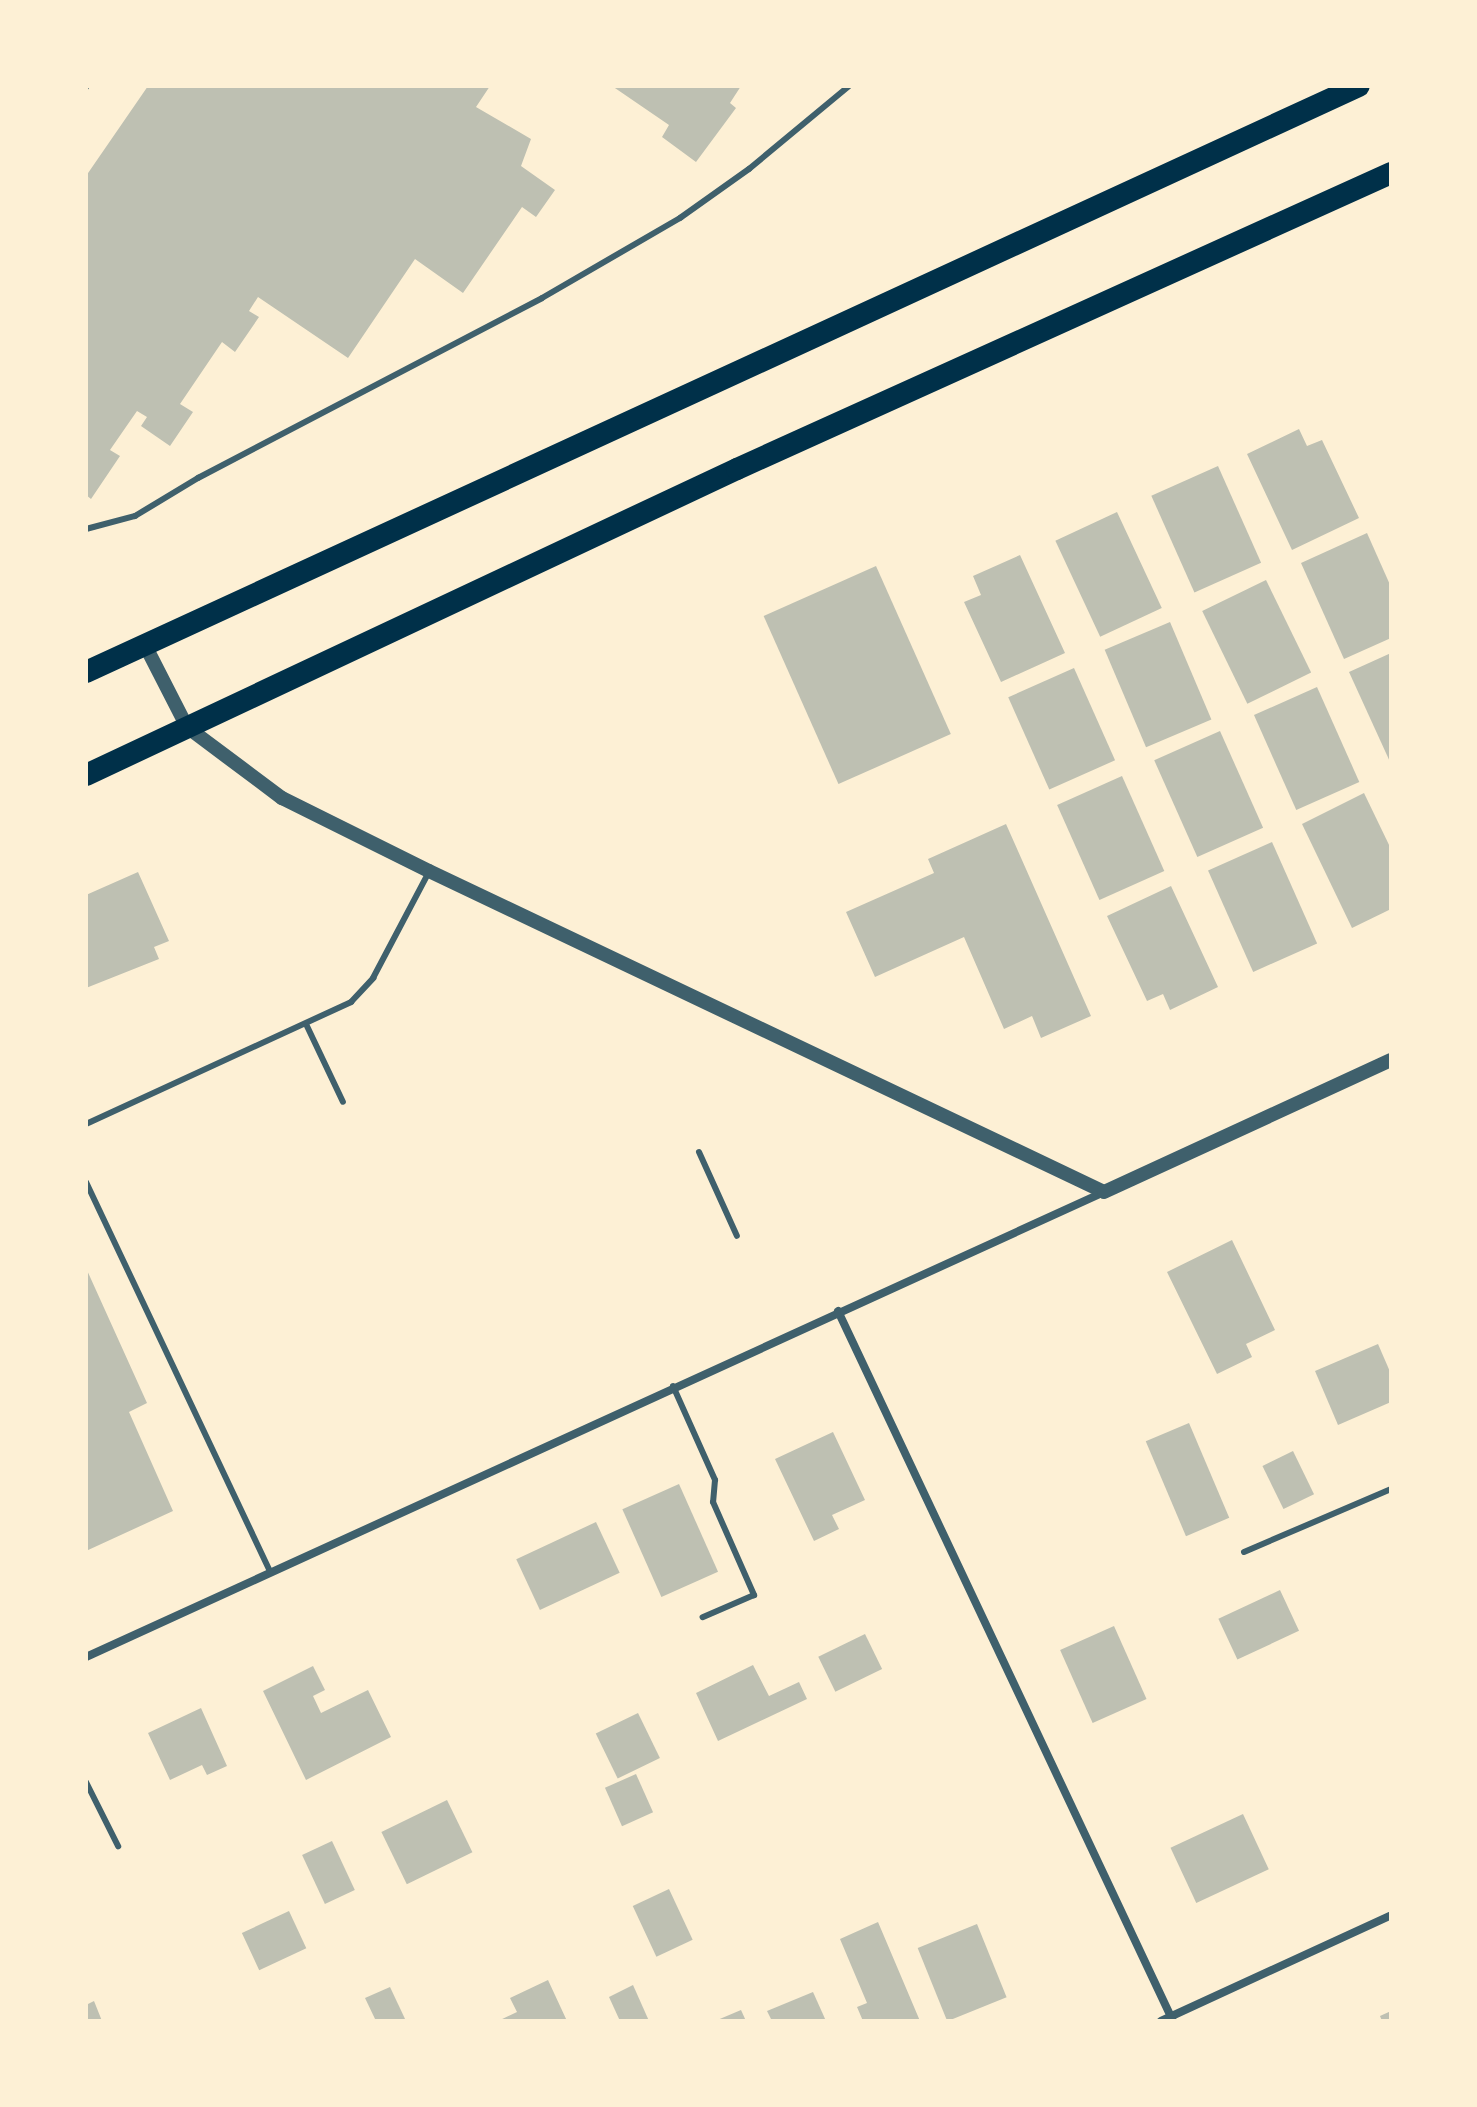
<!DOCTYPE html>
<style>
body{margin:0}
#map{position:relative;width:1477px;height:2107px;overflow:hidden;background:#fdf0d5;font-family:"Varela Round",sans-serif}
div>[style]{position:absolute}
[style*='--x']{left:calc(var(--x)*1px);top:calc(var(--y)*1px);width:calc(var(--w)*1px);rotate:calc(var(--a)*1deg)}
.building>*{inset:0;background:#bec0b2;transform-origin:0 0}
.service>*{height:6px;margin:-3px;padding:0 3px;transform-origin:3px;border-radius:3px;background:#3f606c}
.minor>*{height:8px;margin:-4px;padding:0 4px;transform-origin:4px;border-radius:4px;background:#3f606c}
.tertiary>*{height:14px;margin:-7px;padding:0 7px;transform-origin:7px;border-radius:7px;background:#3f606c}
.trunk>*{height:22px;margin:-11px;padding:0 11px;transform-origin:11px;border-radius:11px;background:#003049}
span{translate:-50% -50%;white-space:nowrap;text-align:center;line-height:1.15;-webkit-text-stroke:8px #fdf0d5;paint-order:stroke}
.frame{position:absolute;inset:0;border:88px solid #fdf0d5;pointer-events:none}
</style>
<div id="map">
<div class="building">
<i style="clip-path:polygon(148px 86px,490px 86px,476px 107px,531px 139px,521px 166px,555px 190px,536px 217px,522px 207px,463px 293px,415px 259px,348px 358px,258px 297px,249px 311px,259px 317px,235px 352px,222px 342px,180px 404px,193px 412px,170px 446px,141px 426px,147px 417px,137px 411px,110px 450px,120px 456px,91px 499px,86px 495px,86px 176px)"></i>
<i style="clip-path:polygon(612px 86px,741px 86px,730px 103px,736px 108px,696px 162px,662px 137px,669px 125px)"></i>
<i style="clip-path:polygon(1299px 429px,1307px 446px,1322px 440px,1359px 518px,1292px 550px,1247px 454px)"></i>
<i style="left:1218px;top:466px;width:106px;height:73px;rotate:66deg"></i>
<i style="left:1117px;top:512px;width:106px;height:68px;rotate:65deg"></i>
<i style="clip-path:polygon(1367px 533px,1391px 587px,1391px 638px,1344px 659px,1301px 563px)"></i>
<i style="clip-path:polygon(1020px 555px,1065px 653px,1001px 682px,964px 602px,981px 595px,973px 576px)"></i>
<i style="left:876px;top:566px;width:184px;height:123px;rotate:66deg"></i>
<i style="left:1266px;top:580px;width:103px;height:71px;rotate:64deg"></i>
<i style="left:1170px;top:622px;width:106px;height:71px;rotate:67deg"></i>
<i style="clip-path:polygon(1391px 653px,1391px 764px,1349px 672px)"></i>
<i style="left:1074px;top:668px;width:101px;height:72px;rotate:66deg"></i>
<i style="left:1317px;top:687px;width:104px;height:69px;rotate:66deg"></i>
<i style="left:1220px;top:731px;width:106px;height:72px;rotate:66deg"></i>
<i style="left:1122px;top:776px;width:104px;height:71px;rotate:66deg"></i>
<i style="clip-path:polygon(1364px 793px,1391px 849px,1391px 909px,1352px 928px,1302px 824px)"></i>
<i style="clip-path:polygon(1006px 824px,1091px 1016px,1041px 1038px,1032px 1016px,1004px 1029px,964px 937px,875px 977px,846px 912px,934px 873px,928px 859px)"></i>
<i style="left:1272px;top:842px;width:111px;height:70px;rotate:66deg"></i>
<i style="clip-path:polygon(138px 872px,169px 941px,154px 947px,159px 959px,86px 988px,86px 895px)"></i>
<i style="clip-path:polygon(1171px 886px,1218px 987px,1170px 1010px,1163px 994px,1147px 1001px,1107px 916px)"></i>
<i style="clip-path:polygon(1232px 1240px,1275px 1330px,1246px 1344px,1252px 1357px,1217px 1374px,1167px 1272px)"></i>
<i style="clip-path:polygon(86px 1268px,147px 1403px,129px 1412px,173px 1511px,86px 1551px)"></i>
<i style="clip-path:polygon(1378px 1344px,1391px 1374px,1391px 1402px,1338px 1425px,1315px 1371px)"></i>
<i style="left:1189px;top:1423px;width:103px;height:47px;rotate:67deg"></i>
<i style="clip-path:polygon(833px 1432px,865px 1500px,832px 1515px,839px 1529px,814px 1541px,775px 1459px)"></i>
<i style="left:1293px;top:1451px;width:48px;height:34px;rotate:64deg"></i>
<i style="left:679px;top:1484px;width:96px;height:62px;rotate:66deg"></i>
<i style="left:596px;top:1522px;width:56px;height:88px;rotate:65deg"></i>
<i style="left:1280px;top:1590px;width:45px;height:68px;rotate:65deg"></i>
<i style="left:1114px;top:1626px;width:80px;height:59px;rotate:66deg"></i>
<i style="left:865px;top:1634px;width:39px;height:52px;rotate:64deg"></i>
<i style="clip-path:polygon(753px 1665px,769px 1696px,799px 1682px,807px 1699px,718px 1741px,696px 1693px)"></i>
<i style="clip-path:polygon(313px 1666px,325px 1690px,313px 1696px,321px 1713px,368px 1690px,391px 1737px,306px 1780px,263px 1691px)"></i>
<i style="clip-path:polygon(201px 1708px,227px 1766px,207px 1775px,202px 1765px,170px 1780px,148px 1733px)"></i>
<i style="left:638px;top:1713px;width:50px;height:47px;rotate:64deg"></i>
<i style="left:636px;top:1774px;width:42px;height:34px;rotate:66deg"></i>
<i style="left:447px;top:1800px;width:58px;height:73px;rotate:64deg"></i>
<i style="left:1243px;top:1814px;width:61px;height:80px;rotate:65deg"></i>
<i style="left:332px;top:1841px;width:54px;height:33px;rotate:65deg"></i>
<i style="left:669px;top:1889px;width:56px;height:40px;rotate:65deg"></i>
<i style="left:289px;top:1911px;width:41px;height:52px;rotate:65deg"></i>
<i style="clip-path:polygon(878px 1922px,920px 2021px,863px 2021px,857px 2007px,867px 2003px,840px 1939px)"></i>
<i style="left:977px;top:1924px;width:79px;height:64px;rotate:68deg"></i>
<i style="clip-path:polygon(548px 1980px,567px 2021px,498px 2021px,517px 2012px,510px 1998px)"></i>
<i style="clip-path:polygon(633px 1985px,649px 2021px,620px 2021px,609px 1997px)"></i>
<i style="clip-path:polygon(390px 1987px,406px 2021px,376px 2021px,365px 1998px)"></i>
<i style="clip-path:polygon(813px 1992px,826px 2021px,772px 2021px,767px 2011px)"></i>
<i style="clip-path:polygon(94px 2001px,102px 2021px,86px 2021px,86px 2005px)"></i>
<i style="clip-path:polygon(741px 2010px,746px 2021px,715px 2021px)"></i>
<i style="clip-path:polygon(1391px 2011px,1391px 2021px,1382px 2021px,1380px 2016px)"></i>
</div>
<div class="service">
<i style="--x:86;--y:87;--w:1;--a:-90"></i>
<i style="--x:86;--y:529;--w:51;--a:-14.9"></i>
<i style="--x:135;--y:516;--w:74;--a:-31.1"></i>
<i style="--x:198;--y:478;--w:388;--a:-27.6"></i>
<i style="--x:542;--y:298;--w:160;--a:-30.1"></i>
<i style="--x:680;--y:218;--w:85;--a:-35.4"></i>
<i style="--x:749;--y:169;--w:130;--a:-39.7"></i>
<i style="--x:306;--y:1024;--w:86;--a:64.6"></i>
<i style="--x:86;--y:1124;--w:292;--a:-24.7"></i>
<i style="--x:351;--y:1002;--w:33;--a:-47"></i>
<i style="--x:373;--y:978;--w:120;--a:-62.2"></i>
<i style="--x:699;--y:1152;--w:92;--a:65.7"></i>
<i style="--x:86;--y:1182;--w:431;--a:64.7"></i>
<i style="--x:673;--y:1386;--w:103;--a:65.9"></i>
<i style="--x:715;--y:1480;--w:22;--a:95"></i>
<i style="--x:713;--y:1502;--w:102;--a:66.2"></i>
<i style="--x:754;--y:1595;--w:56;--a:156.7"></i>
<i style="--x:1244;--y:1552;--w:160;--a:-23.2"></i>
<i style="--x:86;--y:1782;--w:72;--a:63.4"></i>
</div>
<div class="minor">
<i style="--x:838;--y:1311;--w:785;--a:64.74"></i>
<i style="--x:86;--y:1657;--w:1119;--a:-24.55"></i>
<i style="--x:1161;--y:2021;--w:253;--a:-24.7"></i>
</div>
<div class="tertiary">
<i style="--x:145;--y:645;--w:92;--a:62.9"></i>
<i style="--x:187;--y:727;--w:119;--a:36.8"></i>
<i style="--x:282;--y:798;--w:164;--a:26.4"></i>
<i style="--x:429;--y:871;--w:747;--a:25.43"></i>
<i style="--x:1104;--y:1192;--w:316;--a:-24.7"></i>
</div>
<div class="trunk">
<i style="--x:86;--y:672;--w:1401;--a:-24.72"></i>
<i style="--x:86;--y:775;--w:719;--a:-25.18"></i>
<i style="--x:737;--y:469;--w:718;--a:-24.35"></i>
</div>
<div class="frame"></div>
</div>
